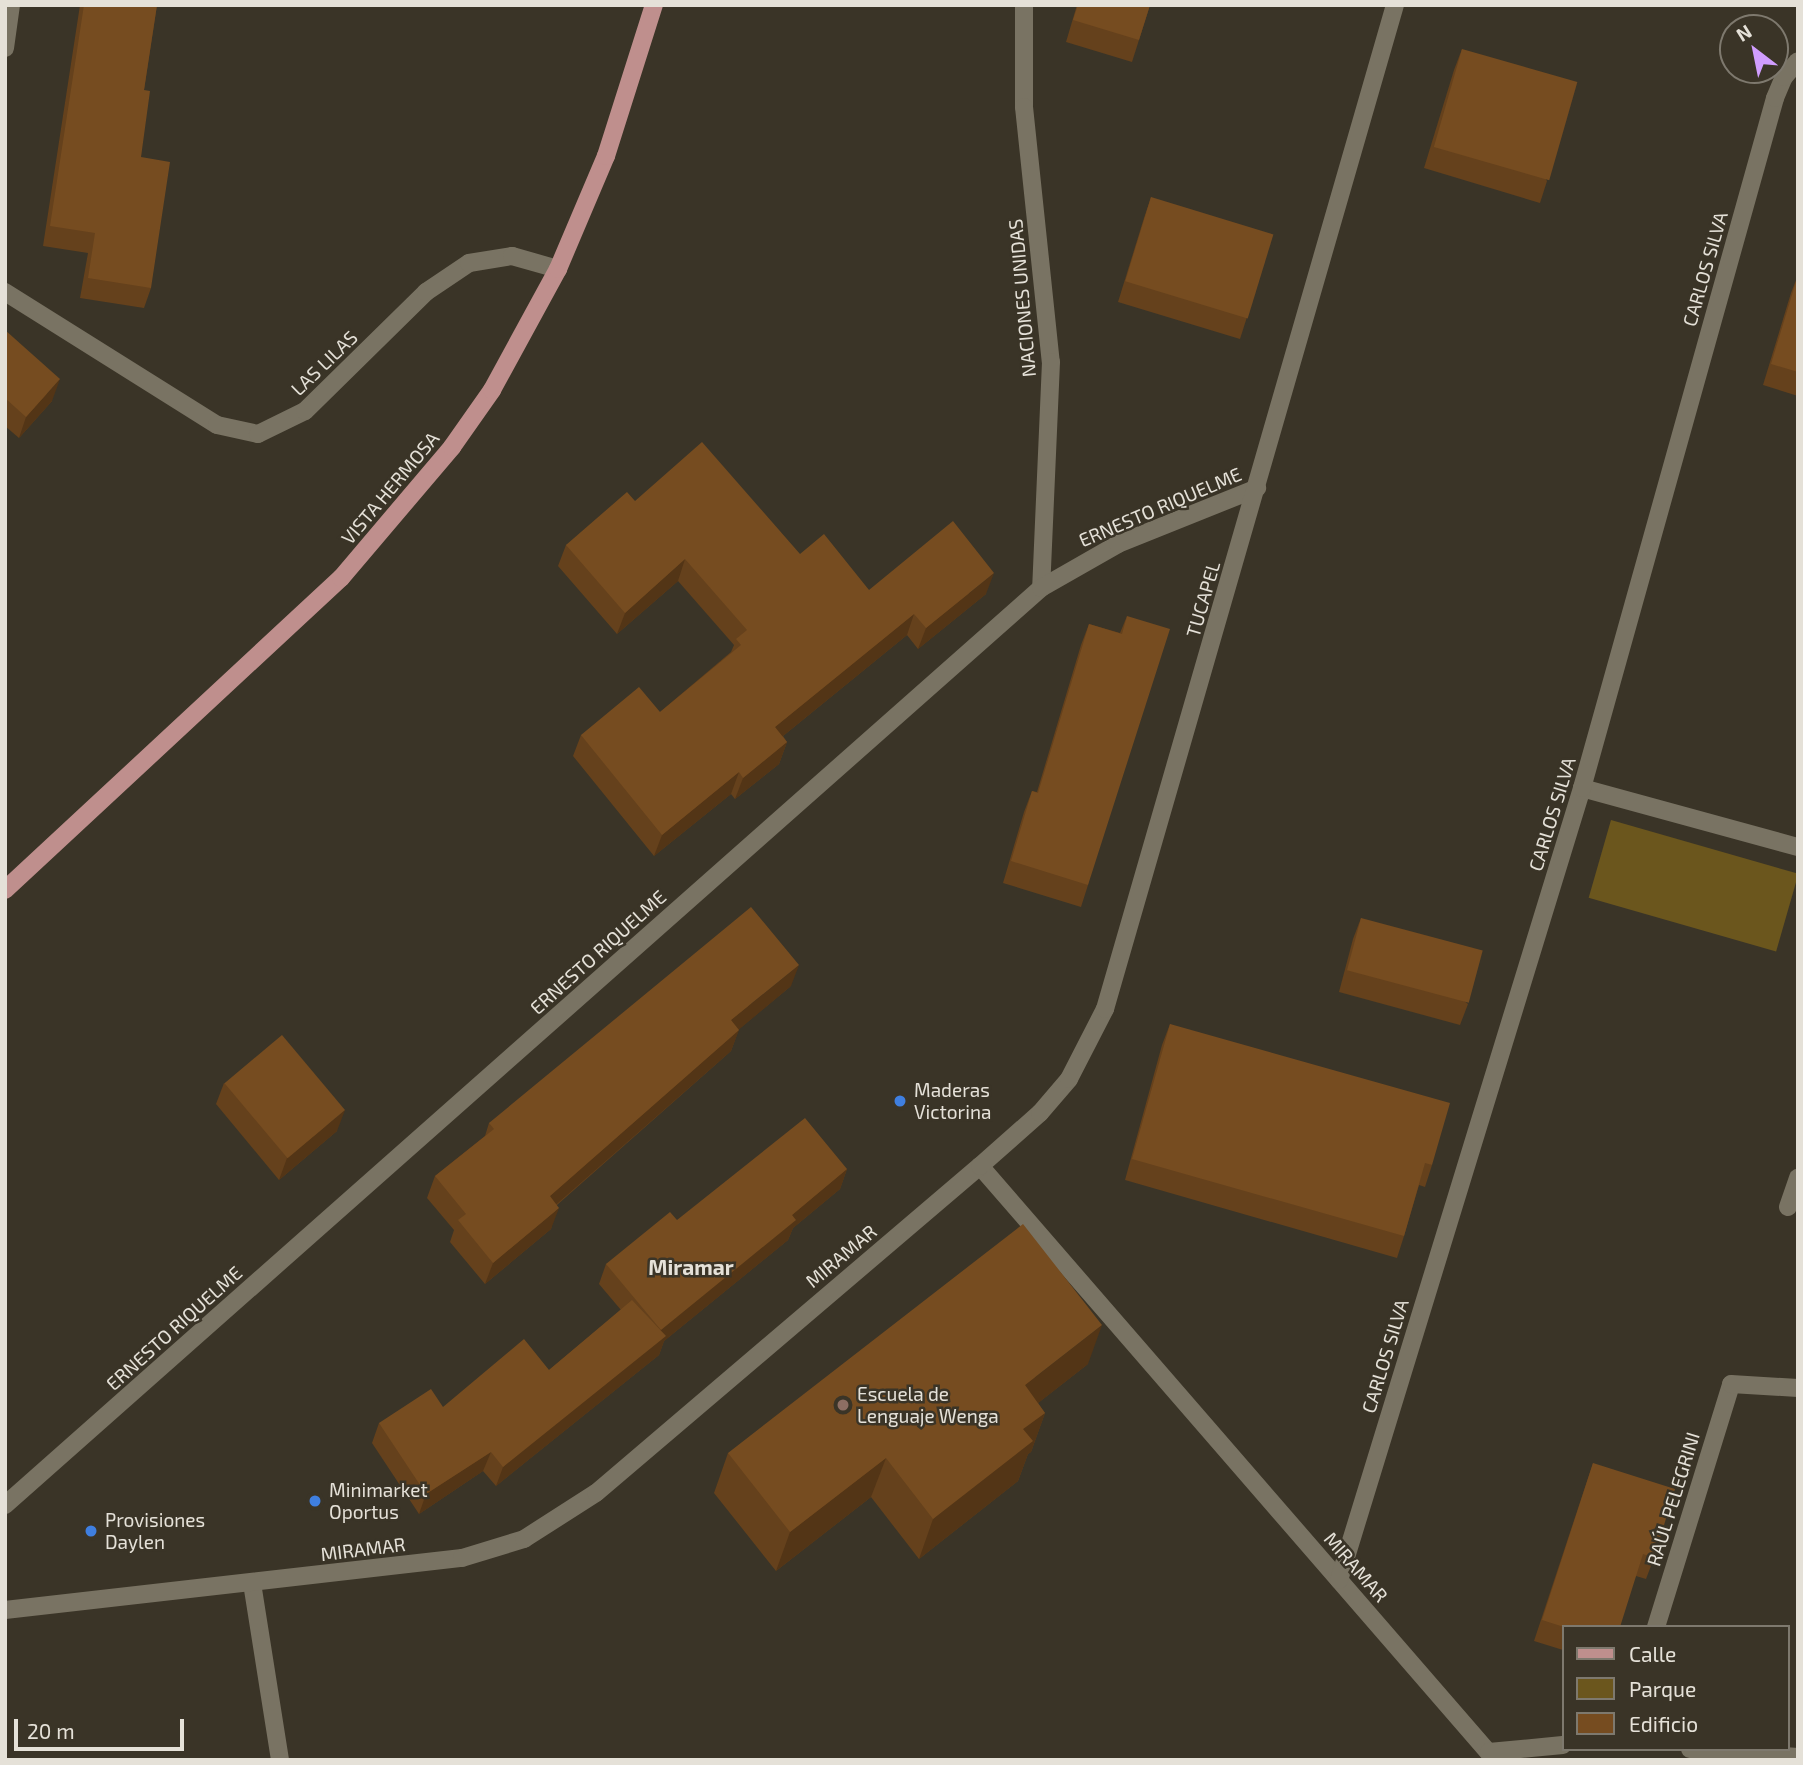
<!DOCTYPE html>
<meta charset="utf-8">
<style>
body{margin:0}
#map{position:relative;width:1803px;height:1765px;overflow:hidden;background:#3a3427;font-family:"Exo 2",sans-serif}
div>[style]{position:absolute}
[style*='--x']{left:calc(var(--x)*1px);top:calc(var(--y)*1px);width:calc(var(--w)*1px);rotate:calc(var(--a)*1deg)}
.green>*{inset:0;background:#6b561d;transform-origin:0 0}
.minor>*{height:18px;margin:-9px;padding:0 9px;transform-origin:9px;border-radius:9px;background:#797363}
.major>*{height:18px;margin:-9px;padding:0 9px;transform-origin:9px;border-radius:9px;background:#bf8f8d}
.wall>*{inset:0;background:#65411c}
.shaded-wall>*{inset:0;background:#533516}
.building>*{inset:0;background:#764c20;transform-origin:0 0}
.dots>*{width:19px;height:19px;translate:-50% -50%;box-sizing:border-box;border:4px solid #3a3427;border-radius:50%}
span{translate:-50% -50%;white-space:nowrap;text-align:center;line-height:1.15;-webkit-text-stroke:5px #3a3427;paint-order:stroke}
.street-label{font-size:19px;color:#e5e1d8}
.poi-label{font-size:19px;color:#e5e1d8}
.left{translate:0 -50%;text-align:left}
.neighbourhood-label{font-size:21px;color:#e5e1d8;font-weight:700}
.frame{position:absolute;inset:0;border:7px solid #e5e1d8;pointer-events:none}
.legend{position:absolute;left:1562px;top:1625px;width:228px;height:126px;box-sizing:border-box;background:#3a3427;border:2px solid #7e796e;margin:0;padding:9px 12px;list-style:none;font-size:21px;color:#e5e1d8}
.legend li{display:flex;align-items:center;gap:14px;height:35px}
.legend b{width:35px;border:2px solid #7e796e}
.north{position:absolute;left:1719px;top:14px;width:70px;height:70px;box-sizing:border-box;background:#3a3427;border:2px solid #7e796e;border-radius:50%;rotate:328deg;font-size:19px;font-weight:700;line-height:28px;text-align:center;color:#e5e1d8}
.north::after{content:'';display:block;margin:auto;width:24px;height:32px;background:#d09dfe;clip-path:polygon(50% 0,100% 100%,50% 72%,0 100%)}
.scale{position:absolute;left:14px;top:1719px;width:170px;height:32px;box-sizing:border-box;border:4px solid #e5e1d8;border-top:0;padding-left:9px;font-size:21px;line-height:24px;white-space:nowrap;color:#e5e1d8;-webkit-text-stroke:5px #3a3427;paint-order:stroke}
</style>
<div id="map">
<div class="green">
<i style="left:1611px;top:820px;width:195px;height:81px;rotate:16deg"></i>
</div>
<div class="minor">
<i style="--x:1024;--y:5;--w:102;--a:90"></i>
<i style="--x:1024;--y:107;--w:256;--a:84"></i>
<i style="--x:1051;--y:362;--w:226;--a:92.5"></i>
<i style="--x:5;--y:48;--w:43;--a:-82.1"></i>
<i style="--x:5;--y:292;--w:250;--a:32.1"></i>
<i style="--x:217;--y:425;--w:42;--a:12.4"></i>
<i style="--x:258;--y:434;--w:52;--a:-26.1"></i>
<i style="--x:305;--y:411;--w:170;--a:-44.5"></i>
<i style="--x:426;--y:292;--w:52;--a:-34"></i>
<i style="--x:469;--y:263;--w:44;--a:-9.2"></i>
<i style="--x:512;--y:256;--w:48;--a:15.8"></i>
<i style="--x:1582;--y:788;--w:224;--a:15.3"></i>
<i style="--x:980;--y:1166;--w:786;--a:49.07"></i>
<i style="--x:1788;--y:1207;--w:31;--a:-71"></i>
<i style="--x:5;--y:1505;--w:1384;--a:-41.51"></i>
<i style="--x:1041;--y:588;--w:89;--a:-29.7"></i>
<i style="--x:1118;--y:544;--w:150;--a:-21.9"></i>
<i style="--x:1339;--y:1580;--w:828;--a:-72.94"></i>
<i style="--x:1582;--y:788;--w:716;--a:-74.37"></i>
<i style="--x:1775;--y:98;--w:23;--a:-67"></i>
<i style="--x:1784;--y:77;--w:21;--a:-49"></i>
<i style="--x:252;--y:1583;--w:179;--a:81"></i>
<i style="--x:5;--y:1610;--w:460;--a:-6.5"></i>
<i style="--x:462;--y:1558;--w:65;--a:-17"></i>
<i style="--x:524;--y:1539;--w:85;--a:-32.6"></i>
<i style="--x:596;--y:1493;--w:504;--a:-40.42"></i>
<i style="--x:980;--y:1166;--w:80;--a:-41.5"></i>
<i style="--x:1040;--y:1113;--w:45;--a:-49.5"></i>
<i style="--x:1069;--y:1079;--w:79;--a:-62.8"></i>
<i style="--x:1105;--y:1009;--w:1045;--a:-73.89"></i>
<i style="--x:1656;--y:1627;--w:254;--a:-72.8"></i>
<i style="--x:1731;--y:1384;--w:67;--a:3.4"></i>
<i style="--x:1690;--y:1749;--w:108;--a:4.2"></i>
<i style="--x:1489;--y:1752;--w:74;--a:-5.4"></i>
</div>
<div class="major">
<i style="--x:5;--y:890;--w:459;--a:-42.9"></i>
<i style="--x:341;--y:578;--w:172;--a:-49.7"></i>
<i style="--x:452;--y:447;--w:70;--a:-54.9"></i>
<i style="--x:492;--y:390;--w:138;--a:-61.4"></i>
<i style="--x:558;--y:269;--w:123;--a:-67"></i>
<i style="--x:606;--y:156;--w:158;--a:-72.4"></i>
</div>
<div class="wall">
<i style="clip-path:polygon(80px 5px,157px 5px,144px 90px,141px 157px,151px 288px,144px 308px,80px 298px,88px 253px,43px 246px)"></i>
<i style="clip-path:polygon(1077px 5px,1150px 5px,1132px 62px,1066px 42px)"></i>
<i style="clip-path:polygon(1462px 49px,1547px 181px,1540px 203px,1424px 168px,1454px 70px)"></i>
<i style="clip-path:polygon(1151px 197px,1247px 317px,1240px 339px,1118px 302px,1144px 218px)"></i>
<i style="clip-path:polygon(1798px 275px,1798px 396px,1763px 385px,1791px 293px)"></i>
<i style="clip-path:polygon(5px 330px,52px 401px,19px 438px,5px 426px)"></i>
<i style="clip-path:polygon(635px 501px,800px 554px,869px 590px,986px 594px,918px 649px,907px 635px,783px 736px,787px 742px,779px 764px,735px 799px,731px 794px,654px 856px,573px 756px,581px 735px,660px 712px,731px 652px,734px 645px,678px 581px,617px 634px,558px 566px,566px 545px)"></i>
<i style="clip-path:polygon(1127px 616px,1088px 885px,1081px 907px,1003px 883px,1024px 812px,1032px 791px,1037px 792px,1081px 645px,1089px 624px,1120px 633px)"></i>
<i style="clip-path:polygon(1361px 918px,1468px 1004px,1460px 1025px,1339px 992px,1353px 939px)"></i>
<i style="clip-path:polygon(791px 986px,739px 1029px,731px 1051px,557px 1205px,551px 1229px,485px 1284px,450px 1242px,454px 1230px,427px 1198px,435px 1176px,485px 1136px,489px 1123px)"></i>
<i style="clip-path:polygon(1170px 1024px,1432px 1165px,1425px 1187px,1419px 1185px,1404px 1236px,1397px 1258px,1125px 1180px,1162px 1045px)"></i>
<i style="clip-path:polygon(224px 1083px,337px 1131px,279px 1180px,216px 1104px)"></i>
<i style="clip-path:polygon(847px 1169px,840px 1189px,793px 1228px,788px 1240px,664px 1341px,659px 1355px,496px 1486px,483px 1471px,419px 1514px,372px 1443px,379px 1423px,443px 1407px,549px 1370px,621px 1310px,599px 1284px,606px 1264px,677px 1220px)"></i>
<i style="clip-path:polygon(1088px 1364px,1038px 1403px,1045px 1413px,1031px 1452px,1028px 1454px,1018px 1481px,919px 1559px,871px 1497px,776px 1571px,714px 1493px,728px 1453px)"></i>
<i style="clip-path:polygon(1593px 1463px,1654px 1558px,1646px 1579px,1636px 1576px,1563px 1627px,1563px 1650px,1534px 1641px)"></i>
</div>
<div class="shaded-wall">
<i style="clip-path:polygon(60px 379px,52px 401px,19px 438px,26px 417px)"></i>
<i style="clip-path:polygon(685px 559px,678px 581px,617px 634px,625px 613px)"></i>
<i style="clip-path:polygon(994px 573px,986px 594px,918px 649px,926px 628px)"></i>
<i style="clip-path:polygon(914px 614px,907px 635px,767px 749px,775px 727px)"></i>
<i style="clip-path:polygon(787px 742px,779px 764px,735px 799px,743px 778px)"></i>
<i style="clip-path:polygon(739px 772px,731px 794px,654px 856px,662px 835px)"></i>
<i style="clip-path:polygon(799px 965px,791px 986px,724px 1042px,731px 1020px)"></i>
<i style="clip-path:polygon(739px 1030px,731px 1051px,542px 1217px,550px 1196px)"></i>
<i style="clip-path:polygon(345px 1110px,337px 1131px,279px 1180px,287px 1158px)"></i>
<i style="clip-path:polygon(847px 1169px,840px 1189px,793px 1228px,788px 1240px,664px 1341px,659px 1355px,496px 1486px,503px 1467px,792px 1215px)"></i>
<i style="clip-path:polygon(559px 1208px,551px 1229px,485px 1284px,493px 1263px)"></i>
<i style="clip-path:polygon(1102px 1325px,1088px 1364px,1010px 1425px,1025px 1385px)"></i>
<i style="clip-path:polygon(1045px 1413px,1031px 1452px,1028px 1454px,1018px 1481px,919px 1559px,933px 1519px,1023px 1429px)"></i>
<i style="clip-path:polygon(491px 1452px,483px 1471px,419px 1514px,426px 1494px)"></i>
<i style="clip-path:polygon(886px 1458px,871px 1497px,776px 1571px,790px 1532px)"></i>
</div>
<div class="building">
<i style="clip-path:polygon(84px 5px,157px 5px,144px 90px,150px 91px,141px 157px,170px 162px,151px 288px,88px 278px,95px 233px,50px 226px)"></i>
<i style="clip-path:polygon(1078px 5px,1150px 5px,1139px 40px,1073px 20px)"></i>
<i style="left:1462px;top:49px;width:120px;height:102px;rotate:16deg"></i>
<i style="left:1151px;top:197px;width:128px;height:88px;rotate:17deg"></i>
<i style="clip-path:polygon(1798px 275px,1798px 372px,1771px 364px)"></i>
<i style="clip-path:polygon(5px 330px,60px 379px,26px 417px,5px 398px)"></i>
<i style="clip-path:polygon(702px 442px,800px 554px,824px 534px,869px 590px,953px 521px,994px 573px,926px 628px,914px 614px,775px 727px,787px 742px,743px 778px,739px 772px,662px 835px,581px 735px,639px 687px,660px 712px,741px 645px,736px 639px,747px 630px,685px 559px,625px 613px,566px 545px,627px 492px,635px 501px)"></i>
<i style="clip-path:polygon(1127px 616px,1170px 629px,1088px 885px,1011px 861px,1032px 791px,1038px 793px,1089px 624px,1122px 634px)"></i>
<i style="clip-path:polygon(751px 907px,799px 965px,731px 1020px,739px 1030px,550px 1196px,559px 1208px,493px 1263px,458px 1220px,466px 1214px,435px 1176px,494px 1129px,489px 1123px)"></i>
<i style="left:1361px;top:918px;width:126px;height:54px;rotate:15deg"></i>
<i style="clip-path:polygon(1170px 1024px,1450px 1103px,1432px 1165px,1425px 1163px,1404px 1236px,1132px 1159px)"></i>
<i style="left:282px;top:1035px;width:98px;height:75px;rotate:50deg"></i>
<i style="clip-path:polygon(805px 1118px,847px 1169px,792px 1215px,796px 1220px,661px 1330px,606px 1264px,670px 1212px,677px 1220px)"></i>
<i style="clip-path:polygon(1023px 1224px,1102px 1325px,1025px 1385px,1045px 1413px,1023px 1429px,1033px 1441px,933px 1519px,886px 1458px,790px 1532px,728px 1453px)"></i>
<i style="clip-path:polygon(632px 1300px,666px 1336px,503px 1467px,491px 1452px,426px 1494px,379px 1423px,431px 1389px,443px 1407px,524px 1339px,549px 1370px)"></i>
<i style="clip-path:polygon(1593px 1463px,1675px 1489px,1654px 1558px,1643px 1554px,1620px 1627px,1564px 1627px,1542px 1620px)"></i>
</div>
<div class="dots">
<i style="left:900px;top:1101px;background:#3f7fe0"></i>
<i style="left:843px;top:1405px;background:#8d6e63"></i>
<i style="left:315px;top:1501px;background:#3f7fe0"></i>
<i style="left:91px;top:1531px;background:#3f7fe0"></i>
</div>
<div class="street-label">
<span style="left:1705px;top:269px;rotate:-74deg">CARLOS SILVA</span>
<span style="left:1022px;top:298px;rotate:-95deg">NACIONES UNIDAS</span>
<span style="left:324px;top:363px;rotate:-44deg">LAS LILAS</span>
<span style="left:390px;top:488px;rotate:-50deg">VISTA HERMOSA</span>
<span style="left:1160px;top:507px;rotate:-23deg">ERNESTO RIQUELME</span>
<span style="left:1203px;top:599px;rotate:-74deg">TUCAPEL</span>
<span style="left:1552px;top:814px;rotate:-73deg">CARLOS SILVA</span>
<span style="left:598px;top:952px;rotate:-42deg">ERNESTO RIQUELME</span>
<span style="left:841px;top:1256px;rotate:-40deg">MIRAMAR</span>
<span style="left:174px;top:1328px;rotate:-42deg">ERNESTO RIQUELME</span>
<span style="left:1385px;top:1356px;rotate:-73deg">CARLOS SILVA</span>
<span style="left:1673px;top:1499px;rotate:-73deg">RAÚL PELEGRINI</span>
<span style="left:363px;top:1549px;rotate:-7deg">MIRAMAR</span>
<span style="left:1356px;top:1567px;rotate:49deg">MIRAMAR</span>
</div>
<div class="poi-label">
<span class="left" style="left:914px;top:1101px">Maderas<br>Victorina</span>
<span class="left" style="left:857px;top:1405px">Escuela de<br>Lenguaje Wenga</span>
<span class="left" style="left:329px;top:1501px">Minimarket<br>Oportus</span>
<span class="left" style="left:105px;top:1531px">Provisiones<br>Daylen</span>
</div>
<div class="neighbourhood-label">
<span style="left:691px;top:1267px">Miramar</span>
</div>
<div class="frame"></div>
<ul class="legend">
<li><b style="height:9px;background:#bf8f8d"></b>Calle</li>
<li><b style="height:19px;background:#6b561d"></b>Parque</li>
<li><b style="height:19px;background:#764c20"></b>Edificio</li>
</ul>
<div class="north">N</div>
<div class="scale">20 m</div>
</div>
